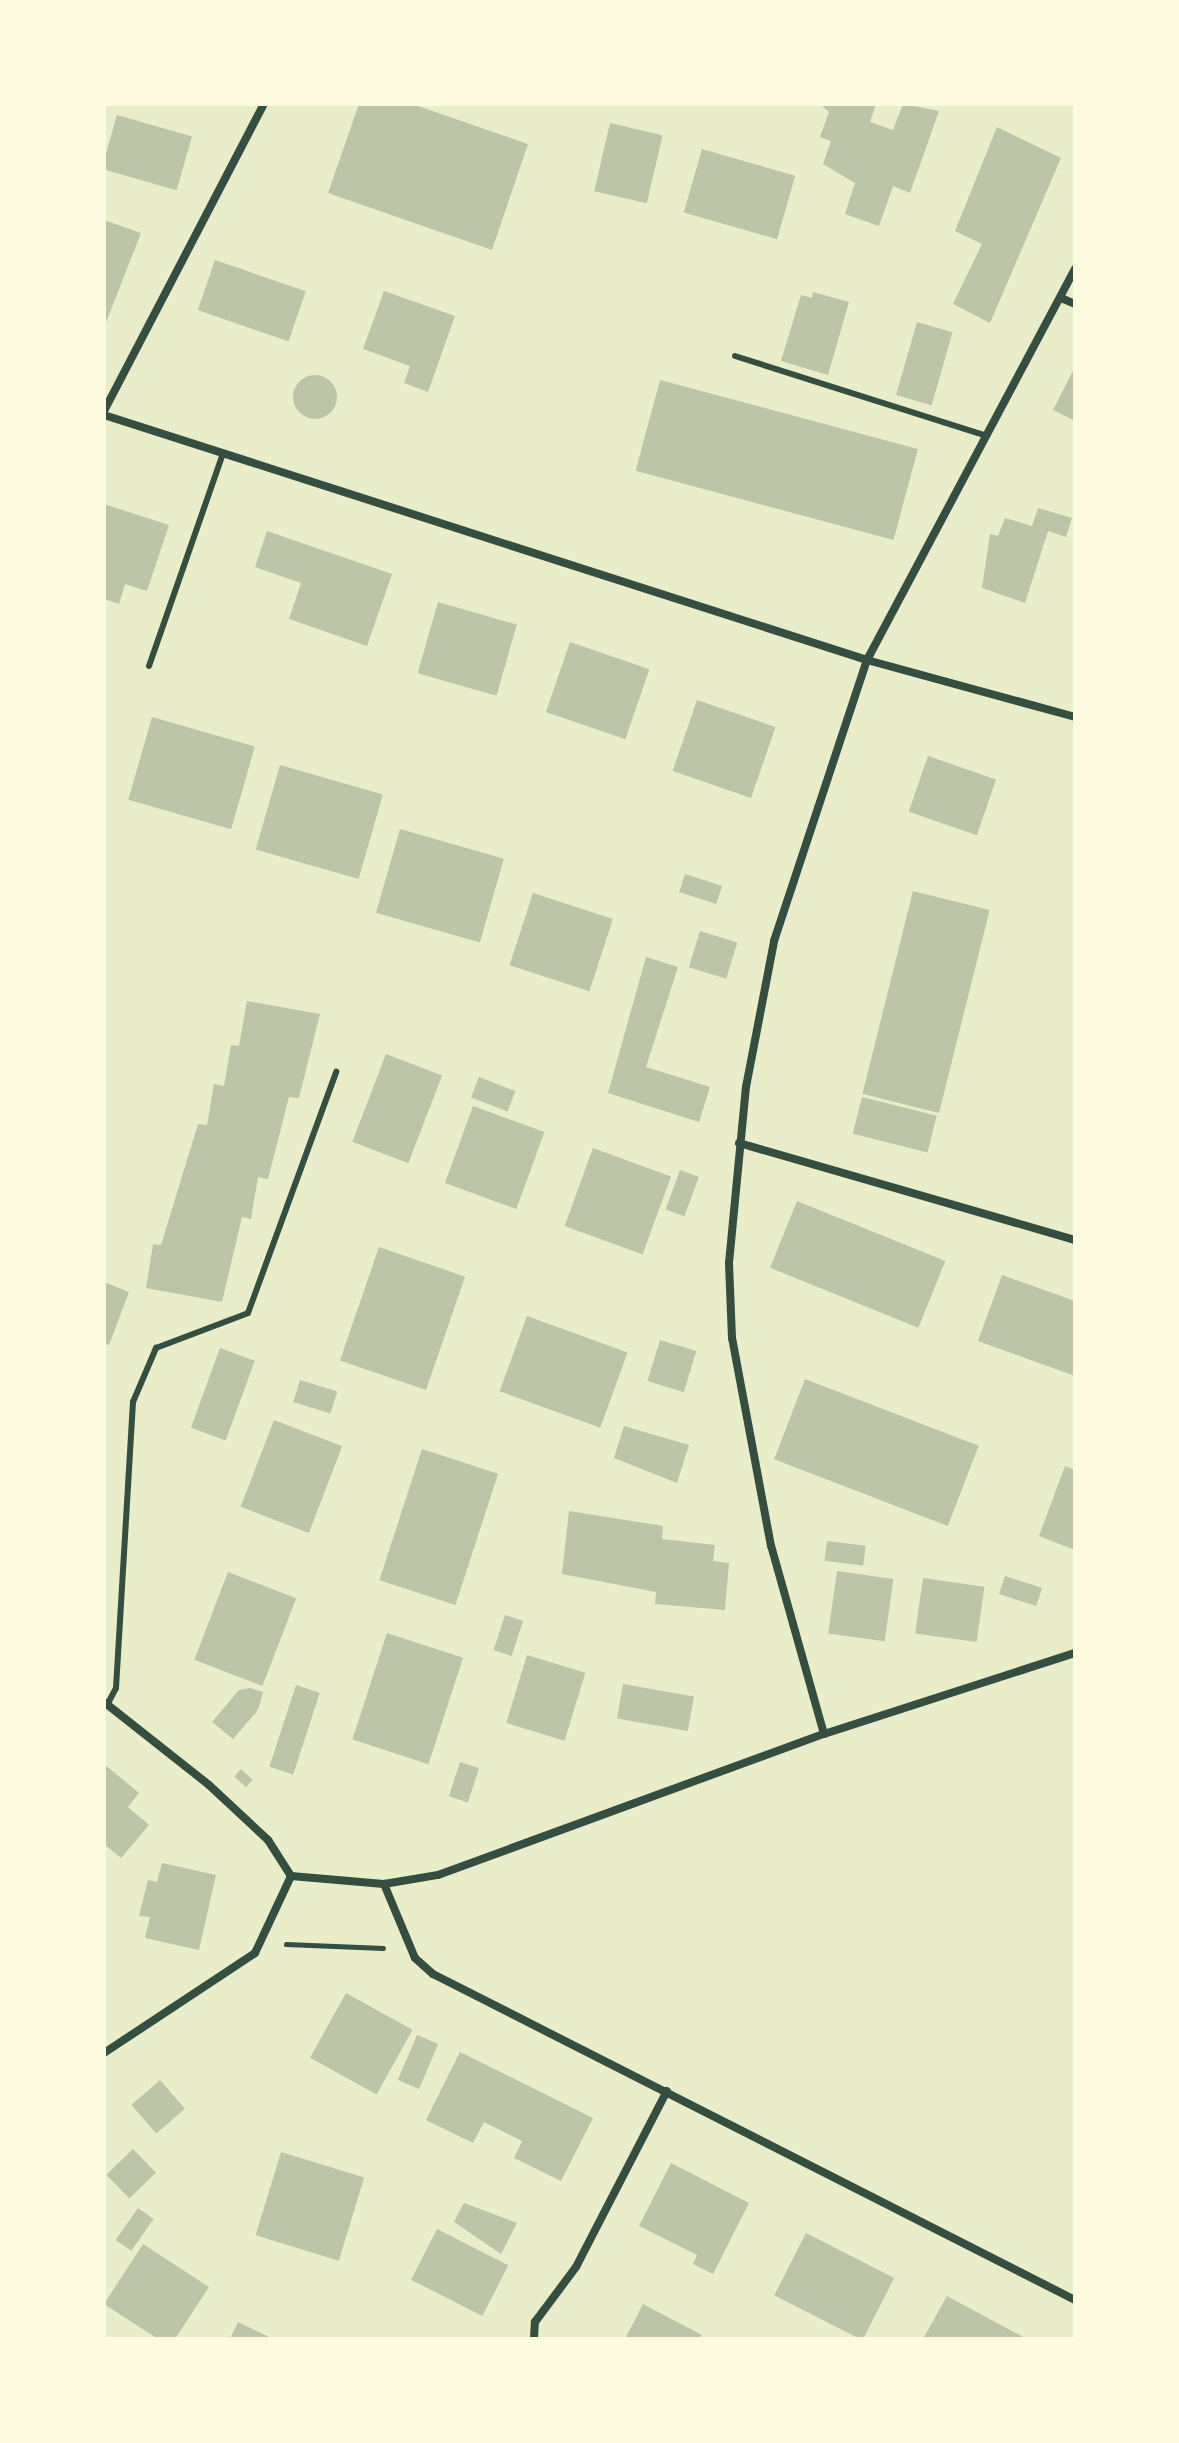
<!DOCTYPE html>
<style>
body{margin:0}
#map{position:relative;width:1179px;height:2443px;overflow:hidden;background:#e9edc9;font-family:"Public Sans",sans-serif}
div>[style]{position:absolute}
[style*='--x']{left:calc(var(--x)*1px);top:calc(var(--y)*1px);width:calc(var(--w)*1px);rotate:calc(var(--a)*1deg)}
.building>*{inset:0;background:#bcc5a7;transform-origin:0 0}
.round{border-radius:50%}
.path>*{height:5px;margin:-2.5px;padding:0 2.5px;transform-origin:2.5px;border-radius:2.5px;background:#344e41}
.service>*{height:6px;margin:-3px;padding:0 3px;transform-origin:3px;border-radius:3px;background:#344e41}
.minor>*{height:8px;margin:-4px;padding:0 4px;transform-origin:4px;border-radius:4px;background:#344e41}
span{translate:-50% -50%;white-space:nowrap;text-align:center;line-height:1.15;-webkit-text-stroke:8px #fefae0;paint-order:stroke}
.frame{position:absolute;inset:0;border:106px solid #fefae0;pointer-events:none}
</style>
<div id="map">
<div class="building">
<i style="clip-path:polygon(359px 104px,412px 104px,528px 144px,492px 250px,328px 193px)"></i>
<i style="clip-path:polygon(820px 104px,876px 104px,870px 122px,893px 130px,903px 104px,939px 111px,910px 193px,893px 186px,879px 226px,845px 214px,855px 183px,823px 164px,831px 141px,820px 137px,829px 112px)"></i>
<i style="left:117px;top:115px;width:78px;height:56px;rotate:16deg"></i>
<i style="left:610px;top:123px;width:54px;height:70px;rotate:13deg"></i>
<i style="clip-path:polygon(997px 127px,1061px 158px,990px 323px,953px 304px,982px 244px,955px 231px)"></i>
<i style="left:702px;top:149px;width:97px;height:66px;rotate:16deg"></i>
<i style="clip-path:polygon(104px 220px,141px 233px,105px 325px,104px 325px)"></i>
<i style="left:215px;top:260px;width:96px;height:53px;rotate:19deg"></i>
<i style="clip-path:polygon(384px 291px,455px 316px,428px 392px,404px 383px,410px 366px,363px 349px)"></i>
<i style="clip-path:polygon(813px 292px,849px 302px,828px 375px,781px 361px,801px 295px,812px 298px)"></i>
<i style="left:917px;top:322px;width:37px;height:76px;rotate:16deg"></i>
<i style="clip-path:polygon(1075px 367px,1075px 421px,1053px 410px)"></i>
<i class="round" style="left:293px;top:375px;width:44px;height:44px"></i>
<i style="left:660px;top:380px;width:267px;height:94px;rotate:15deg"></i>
<i style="clip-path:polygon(104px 504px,169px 525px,147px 591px,125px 584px,119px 604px,104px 599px)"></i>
<i style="clip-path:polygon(1038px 508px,1072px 518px,1066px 537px,1048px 531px,1025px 603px,982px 588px,990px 534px,998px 536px,1005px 518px,1032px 526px)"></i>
<i style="clip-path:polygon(267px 531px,392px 574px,367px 646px,289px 619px,301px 583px,255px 567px)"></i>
<i style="left:438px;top:602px;width:82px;height:74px;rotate:16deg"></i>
<i style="left:570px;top:642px;width:84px;height:74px;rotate:19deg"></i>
<i style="left:697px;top:700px;width:83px;height:75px;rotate:19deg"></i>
<i style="left:152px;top:717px;width:107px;height:86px;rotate:16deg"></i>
<i style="left:928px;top:756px;width:72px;height:59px;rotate:19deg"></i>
<i style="left:280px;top:765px;width:107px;height:88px;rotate:16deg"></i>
<i style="left:400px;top:829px;width:108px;height:87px;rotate:16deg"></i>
<i style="left:685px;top:874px;width:39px;height:19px;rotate:18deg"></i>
<i style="left:913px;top:891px;width:79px;height:209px;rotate:14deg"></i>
<i style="left:533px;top:893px;width:84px;height:76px;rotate:18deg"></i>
<i style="left:700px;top:931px;width:39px;height:38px;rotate:17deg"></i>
<i style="clip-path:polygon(646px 957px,678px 967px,646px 1067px,710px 1087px,699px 1122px,608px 1093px)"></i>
<i style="clip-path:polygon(247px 1001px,320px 1014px,299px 1098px,289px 1097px,268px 1179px,258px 1177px,251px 1219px,242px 1217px,222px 1302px,146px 1288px,153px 1244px,161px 1245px,198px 1124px,207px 1125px,214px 1084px,224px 1086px,231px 1045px,239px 1046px)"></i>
<i style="left:386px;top:1054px;width:60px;height:94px;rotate:21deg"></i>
<i style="left:479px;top:1077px;width:39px;height:22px;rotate:21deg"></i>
<i style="left:862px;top:1097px;width:77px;height:38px;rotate:14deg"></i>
<i style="left:473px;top:1106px;width:76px;height:82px;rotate:20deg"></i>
<i style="left:593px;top:1148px;width:83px;height:83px;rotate:20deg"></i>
<i style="left:680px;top:1170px;width:20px;height:42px;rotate:20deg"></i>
<i style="left:797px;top:1201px;width:160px;height:72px;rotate:22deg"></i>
<i style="left:379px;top:1247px;width:91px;height:120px;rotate:19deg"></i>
<i style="clip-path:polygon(1002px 1275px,1075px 1301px,1075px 1376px,978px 1341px)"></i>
<i style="clip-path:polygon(104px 1282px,129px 1292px,109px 1345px,104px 1343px)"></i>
<i style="left:527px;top:1316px;width:107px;height:80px;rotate:20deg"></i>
<i style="left:660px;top:1340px;width:38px;height:43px;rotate:17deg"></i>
<i style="left:220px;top:1348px;width:37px;height:85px;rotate:20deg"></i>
<i style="left:805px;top:1379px;width:186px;height:86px;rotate:21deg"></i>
<i style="left:300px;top:1380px;width:39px;height:23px;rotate:17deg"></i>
<i style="left:274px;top:1420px;width:73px;height:93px;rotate:21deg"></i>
<i style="clip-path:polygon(624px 1426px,689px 1445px,677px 1483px,614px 1458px)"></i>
<i style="left:422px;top:1449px;width:80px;height:138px;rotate:18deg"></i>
<i style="clip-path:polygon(1065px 1466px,1075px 1470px,1075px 1550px,1039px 1536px)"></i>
<i style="clip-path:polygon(569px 1511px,663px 1526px,662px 1539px,715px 1545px,713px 1561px,729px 1563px,725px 1610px,655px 1604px,656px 1592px,562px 1574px)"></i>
<i style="left:827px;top:1541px;width:39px;height:20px;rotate:7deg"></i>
<i style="left:837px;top:1571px;width:57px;height:63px;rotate:8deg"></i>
<i style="left:228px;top:1572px;width:73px;height:94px;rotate:21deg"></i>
<i style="left:1005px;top:1576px;width:39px;height:19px;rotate:18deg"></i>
<i style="left:923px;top:1578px;width:62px;height:56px;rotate:8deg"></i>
<i style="left:505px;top:1615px;width:19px;height:37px;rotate:18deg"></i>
<i style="left:387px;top:1633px;width:80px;height:112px;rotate:18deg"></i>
<i style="left:527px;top:1655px;width:61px;height:71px;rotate:17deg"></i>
<i style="left:623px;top:1684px;width:72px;height:35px;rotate:10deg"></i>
<i style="left:296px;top:1685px;width:25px;height:86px;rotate:18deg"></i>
<i style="clip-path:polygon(250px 1688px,263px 1692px,258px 1710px,233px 1739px,212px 1722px,239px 1690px)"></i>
<i style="left:460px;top:1762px;width:20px;height:36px;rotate:18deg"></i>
<i style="clip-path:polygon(104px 1764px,139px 1793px,128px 1807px,149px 1825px,121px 1858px,104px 1844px)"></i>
<i style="left:241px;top:1769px;width:16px;height:10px;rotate:43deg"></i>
<i style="clip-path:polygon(162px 1863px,216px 1875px,199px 1950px,145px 1938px,150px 1917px,139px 1916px,148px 1880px,157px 1882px)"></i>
<i style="left:346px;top:1993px;width:76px;height:74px;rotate:29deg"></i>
<i style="left:417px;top:2035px;width:23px;height:49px;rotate:23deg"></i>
<i style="clip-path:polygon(460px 2052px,593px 2118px,561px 2181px,514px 2158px,522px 2141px,484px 2122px,473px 2143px,426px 2120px)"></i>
<i style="left:160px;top:2080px;width:38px;height:38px;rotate:49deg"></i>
<i style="left:133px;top:2149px;width:33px;height:37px;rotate:46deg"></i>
<i style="left:281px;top:2152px;width:87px;height:87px;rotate:17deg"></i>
<i style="clip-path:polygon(671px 2163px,749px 2203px,713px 2274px,693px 2264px,697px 2255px,639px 2226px)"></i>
<i style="clip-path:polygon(464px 2203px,517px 2223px,501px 2254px,454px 2222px)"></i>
<i style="left:138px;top:2208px;width:19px;height:39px;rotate:35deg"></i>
<i style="left:437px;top:2229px;width:80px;height:57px;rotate:27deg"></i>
<i style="left:806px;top:2233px;width:99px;height:70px;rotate:27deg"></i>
<i style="clip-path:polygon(143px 2244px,209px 2287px,175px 2339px,158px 2339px,104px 2304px)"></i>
<i style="clip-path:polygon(947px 2296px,1027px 2339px,923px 2339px)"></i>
<i style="clip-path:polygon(643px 2304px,702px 2335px,699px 2339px,625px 2339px)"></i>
<i style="clip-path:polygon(238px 2322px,273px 2339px,230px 2339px)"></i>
</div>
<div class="path">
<i style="--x:286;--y:1944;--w:97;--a:2.4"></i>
</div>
<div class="service">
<i style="--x:735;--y:356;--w:264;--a:17.6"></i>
<i style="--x:149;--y:666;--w:222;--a:-70.8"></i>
<i style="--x:107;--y:1705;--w:19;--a:-62"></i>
<i style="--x:116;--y:1688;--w:287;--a:-86.6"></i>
<i style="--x:133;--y:1402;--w:59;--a:-66.9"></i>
<i style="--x:156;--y:1348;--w:98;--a:-20.8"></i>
<i style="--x:248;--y:1313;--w:257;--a:-69.9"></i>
</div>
<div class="minor">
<i style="--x:1061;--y:298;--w:15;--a:23"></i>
<i style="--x:104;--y:411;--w:346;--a:-62.5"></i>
<i style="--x:104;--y:415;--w:801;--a:17.8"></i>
<i style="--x:867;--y:660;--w:216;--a:15.3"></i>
<i style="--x:739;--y:1143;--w:350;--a:16.1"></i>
<i style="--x:104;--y:1702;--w:134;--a:38.3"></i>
<i style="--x:209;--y:1785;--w:81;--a:43"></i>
<i style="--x:268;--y:1840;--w:43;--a:57.4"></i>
<i style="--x:824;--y:1734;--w:195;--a:-105.7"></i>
<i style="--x:771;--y:1546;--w:212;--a:-100.6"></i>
<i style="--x:732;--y:1338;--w:75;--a:-92.3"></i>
<i style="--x:729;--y:1263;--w:177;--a:-84.5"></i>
<i style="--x:746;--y:1087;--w:149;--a:-79.1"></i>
<i style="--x:774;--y:941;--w:296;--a:-71.7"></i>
<i style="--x:867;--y:660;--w:443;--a:-62"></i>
<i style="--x:291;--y:1876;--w:93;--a:4.9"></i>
<i style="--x:384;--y:1884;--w:55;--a:-9.5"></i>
<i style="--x:438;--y:1875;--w:411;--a:-20.1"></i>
<i style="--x:824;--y:1734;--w:264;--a:-17.9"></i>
<i style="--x:384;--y:1884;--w:80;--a:67.3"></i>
<i style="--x:415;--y:1958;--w:24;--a:42"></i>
<i style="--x:433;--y:1974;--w:720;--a:26.92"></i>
<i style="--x:104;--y:2053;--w:181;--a:-33.5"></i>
<i style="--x:255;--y:1953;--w:85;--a:-64.9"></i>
<i style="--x:534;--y:2339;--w:17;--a:-87"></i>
<i style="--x:535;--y:2322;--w:69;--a:-53.3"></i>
<i style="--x:576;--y:2267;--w:198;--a:-62.7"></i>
</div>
<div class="frame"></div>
</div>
